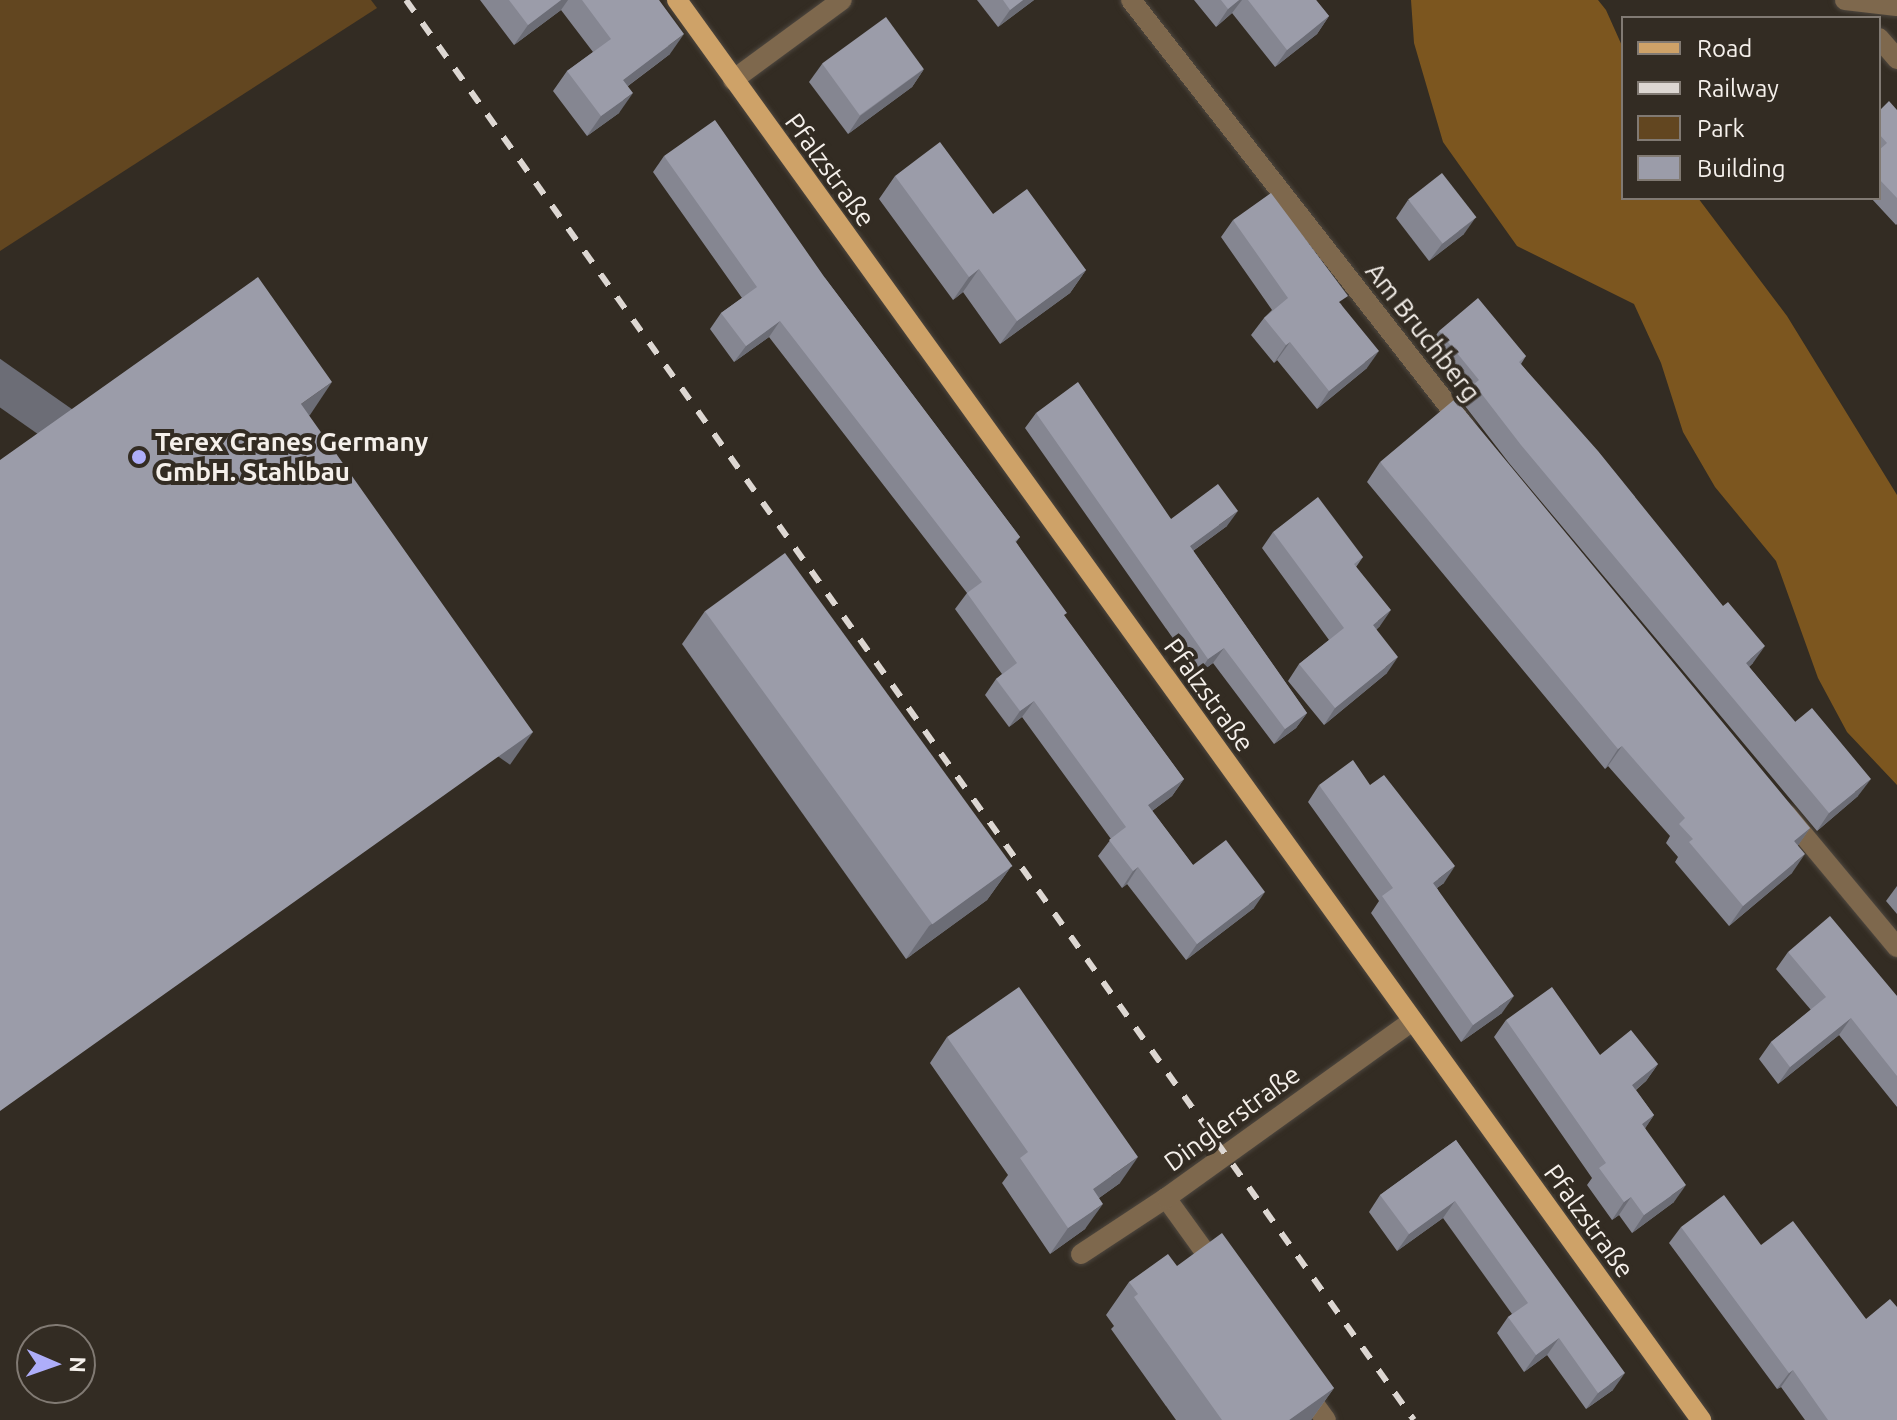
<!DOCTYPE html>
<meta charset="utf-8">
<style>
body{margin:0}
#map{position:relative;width:1897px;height:1420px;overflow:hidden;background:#332c23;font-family:Ubuntu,sans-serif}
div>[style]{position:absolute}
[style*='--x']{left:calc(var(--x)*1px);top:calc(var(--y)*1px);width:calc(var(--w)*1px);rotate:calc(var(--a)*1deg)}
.green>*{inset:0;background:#624620}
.forest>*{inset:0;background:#7c561f}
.roads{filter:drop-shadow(0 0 2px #4e473f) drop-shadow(0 0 2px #4e473f)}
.minor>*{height:20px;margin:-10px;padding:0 10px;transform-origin:10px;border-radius:10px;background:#7e684d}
.major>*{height:20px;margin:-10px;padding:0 10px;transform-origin:10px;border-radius:10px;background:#cea268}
.rail>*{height:6px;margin-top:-3px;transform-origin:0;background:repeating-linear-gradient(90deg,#ddd7d2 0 14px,transparent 0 28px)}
.wall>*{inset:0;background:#858691}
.shaded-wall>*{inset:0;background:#6c6d76;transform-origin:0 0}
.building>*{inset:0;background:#9b9ca9;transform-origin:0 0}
.dots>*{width:22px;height:22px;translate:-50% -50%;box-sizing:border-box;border:4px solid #332c23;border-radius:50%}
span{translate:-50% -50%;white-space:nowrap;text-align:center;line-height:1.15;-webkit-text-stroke:8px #332c23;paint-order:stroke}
.street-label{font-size:26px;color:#f5f0eb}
.poi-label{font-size:26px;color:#f5f0eb;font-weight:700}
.left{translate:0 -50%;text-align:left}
.legend{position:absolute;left:1621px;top:16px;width:260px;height:184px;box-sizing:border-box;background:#332c23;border:2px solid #817a73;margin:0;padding:10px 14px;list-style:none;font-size:24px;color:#f5f0eb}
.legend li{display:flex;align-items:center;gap:16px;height:40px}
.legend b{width:40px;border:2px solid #817a73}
.north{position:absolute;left:16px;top:1324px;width:80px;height:80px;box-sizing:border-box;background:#332c23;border:2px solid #817a73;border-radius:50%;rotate:92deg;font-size:22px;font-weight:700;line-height:32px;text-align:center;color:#f5f0eb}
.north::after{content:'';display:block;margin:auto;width:28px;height:36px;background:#aeaefa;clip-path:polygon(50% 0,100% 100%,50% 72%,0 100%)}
</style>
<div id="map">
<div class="green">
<i style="clip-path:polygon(0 0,371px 0,377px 8px,0 251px)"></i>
</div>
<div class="forest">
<i style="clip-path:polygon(1411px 0,1598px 0,1606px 10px,1623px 48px,1623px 198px,1698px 198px,1787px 316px,1897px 495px,1897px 785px,1847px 732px,1818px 678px,1776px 561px,1715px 487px,1683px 432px,1661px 363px,1634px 304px,1517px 246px,1443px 142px,1414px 43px)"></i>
</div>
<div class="roads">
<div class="minor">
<i style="--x:1131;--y:0;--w:542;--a:51.97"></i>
<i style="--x:1845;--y:0;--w:52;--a:6.6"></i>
<i style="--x:1879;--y:38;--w:28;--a:49"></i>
<i style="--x:733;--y:80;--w:135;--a:-36.3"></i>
<i style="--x:1787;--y:815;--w:172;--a:50.2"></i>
<i style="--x:1166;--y:1198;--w:89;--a:54.2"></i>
<i style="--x:1081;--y:1254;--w:102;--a:-33.4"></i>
<i style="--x:1166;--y:1198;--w:303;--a:-35.7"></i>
<i style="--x:1304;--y:1390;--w:37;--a:54"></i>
</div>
<div class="major">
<i style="--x:677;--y:0;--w:1751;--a:54.2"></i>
</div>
</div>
<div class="rail">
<i style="--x:406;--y:0;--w:1741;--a:54.63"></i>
</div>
<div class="wall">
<i style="clip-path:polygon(480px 0,659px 0,670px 54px,628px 86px,619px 113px,587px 136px,553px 91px,567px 71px,593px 52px,561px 10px,514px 45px)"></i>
<i style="clip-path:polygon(977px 0,1034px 0,998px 27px)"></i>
<i style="clip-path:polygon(1194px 0,1316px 0,1329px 16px,1317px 34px,1275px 67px,1232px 13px,1216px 27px)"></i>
<i style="clip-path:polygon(822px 64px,924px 69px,912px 87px,848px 134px,809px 82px)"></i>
<i style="clip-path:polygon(1897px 110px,1897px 224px,1896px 225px,1871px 198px,1879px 198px,1879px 111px)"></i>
<i style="clip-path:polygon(664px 156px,825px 278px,1020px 537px,1016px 542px,1064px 616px,1184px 779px,1172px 796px,1152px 811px,1193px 865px,1254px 908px,1186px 960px,1127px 884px,1122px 888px,1098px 856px,1111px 839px,1022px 717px,1009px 727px,985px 695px,996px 679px,1002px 674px,955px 609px,967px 593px,769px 337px,734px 362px,710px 329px,721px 313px,742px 298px,653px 172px)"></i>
<i style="clip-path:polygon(895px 176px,993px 214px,1086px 270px,1070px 293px,1000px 344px,963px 292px,953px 300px,879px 199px)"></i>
<i style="clip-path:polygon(1408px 200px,1464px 234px,1429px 261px,1396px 218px)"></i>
<i style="clip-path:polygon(1233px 220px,1341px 304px,1367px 368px,1317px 409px,1277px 360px,1274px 363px,1251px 335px,1264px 318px,1272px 310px,1221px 237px)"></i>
<i style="clip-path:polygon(1439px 331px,1526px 356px,1521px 364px,1753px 663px,1749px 667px,1858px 796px,1817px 831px,1509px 463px,1462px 402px,1466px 396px,1426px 349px)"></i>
<i style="clip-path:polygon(1036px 413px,1171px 519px,1227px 526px,1193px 551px,1307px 713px,1296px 728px,1274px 744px,1213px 663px,1198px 674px,1025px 428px)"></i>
<i style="clip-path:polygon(1380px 462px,1810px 828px,1798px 845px,1792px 873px,1729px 926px,1675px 862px,1678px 857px,1666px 843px,1670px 836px,1608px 766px,1605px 769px,1367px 482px)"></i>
<i style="clip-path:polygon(1273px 532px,1363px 557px,1356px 567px,1380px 626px,1376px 630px,1387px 673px,1324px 725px,1288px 681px,1299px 664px,1329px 640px,1262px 548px)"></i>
<i style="clip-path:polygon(705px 611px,1010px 868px,987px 900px,906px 959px,682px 644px)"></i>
<i style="clip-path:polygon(1319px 785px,1444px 883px,1437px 888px,1502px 1013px,1461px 1042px,1371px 913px,1379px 901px,1308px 802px)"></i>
<i style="clip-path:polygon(1897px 886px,1897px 914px,1886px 901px)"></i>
<i style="clip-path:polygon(1788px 952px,1897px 996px,1897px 1107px,1839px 1035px,1778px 1084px,1759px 1059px,1771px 1042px,1811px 1010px,1776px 969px)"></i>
<i style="clip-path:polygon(1506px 1020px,1600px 1055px,1658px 1064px,1646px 1081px,1636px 1090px,1654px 1115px,1645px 1128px,1674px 1202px,1632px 1233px,1619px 1215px,1612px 1220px,1587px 1185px,1592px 1178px,1494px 1037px)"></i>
<i style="clip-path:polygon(947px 1037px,1120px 1183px,1099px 1198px,1085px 1229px,1050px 1254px,1002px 1183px,1008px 1175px,930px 1063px)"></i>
<i style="clip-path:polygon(1456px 1140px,1613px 1390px,1586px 1409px,1547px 1355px,1524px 1372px,1497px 1333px,1508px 1317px,1512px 1314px,1443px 1218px,1397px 1251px,1369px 1212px,1380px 1195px)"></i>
<i style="clip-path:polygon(1681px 1227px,1761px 1245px,1866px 1319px,1897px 1420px,1805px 1420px,1781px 1387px,1777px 1389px,1669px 1243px)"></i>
<i style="clip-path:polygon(1177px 1266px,1334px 1388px,1311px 1420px,1176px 1420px,1111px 1329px,1114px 1326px,1106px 1315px,1129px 1282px)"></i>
</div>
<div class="shaded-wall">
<i style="clip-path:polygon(561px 0,568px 0,561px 10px,514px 45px,528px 25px)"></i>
<i style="clip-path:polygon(1023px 0,1034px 0,998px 27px,1010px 10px)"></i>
<i style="clip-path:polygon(1239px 0,1242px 0,1232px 13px,1216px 27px,1228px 9px)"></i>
<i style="clip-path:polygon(1329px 16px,1317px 34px,1275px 67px,1287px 50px)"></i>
<i style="clip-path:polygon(684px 34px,670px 54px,609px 100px,623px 80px)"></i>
<i style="clip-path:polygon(924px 69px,912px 87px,848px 134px,860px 116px)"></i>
<i style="clip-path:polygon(633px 93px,619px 113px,587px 136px,601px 116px)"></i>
<i style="clip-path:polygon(1476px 217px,1464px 234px,1429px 261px,1442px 244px)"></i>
<i style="clip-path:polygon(979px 269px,963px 292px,953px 300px,969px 277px)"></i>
<i style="clip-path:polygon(1086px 270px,1070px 293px,1000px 344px,1017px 321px)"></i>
<i style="clip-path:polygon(780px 321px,769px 337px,734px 362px,746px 346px)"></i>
<i style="clip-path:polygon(1290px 342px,1277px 360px,1274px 363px,1286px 345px)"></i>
<i style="clip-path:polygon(1379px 351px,1367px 368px,1317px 409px,1329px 391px)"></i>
<i style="clip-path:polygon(332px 382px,310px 415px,278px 437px,301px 404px)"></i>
<i style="clip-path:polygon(1238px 511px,1227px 526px,1179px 561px,1190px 546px)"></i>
<i style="clip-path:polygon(1391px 610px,1380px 626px,1361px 642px,1373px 625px)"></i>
<i style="clip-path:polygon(1765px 646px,1753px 663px,1733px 681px,1746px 663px)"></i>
<i style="clip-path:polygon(1224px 648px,1213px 663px,1198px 674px,1208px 659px)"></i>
<i style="clip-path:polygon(1398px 657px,1387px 673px,1324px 725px,1335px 708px)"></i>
<i style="clip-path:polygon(1034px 701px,1022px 717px,1009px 727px,1020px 711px)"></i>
<i style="clip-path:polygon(1307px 713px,1296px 728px,1274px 744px,1285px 729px)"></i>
<i style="left:533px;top:732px;width:40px;height:654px;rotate:125deg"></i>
<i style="clip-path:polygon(1622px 746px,1608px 766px,1605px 769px,1618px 749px)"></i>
<i style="clip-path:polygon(1184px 779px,1172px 796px,1137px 822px,1148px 805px)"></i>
<i style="clip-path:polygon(1871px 779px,1858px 796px,1817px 831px,1829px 813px)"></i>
<i style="clip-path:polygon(1810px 828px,1797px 847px,1794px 841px)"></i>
<i style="clip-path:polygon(1805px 854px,1792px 873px,1729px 926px,1743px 906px)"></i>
<i style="clip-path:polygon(1455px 866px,1444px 883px,1421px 899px,1433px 883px)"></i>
<i style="clip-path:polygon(1138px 867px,1127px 884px,1122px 888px,1133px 871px)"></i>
<i style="clip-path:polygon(1010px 868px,987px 900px,906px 959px,929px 926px)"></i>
<i style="clip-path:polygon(1265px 892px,1254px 908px,1186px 960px,1197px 944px)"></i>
<i style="clip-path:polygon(1514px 996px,1502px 1013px,1461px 1042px,1473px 1025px)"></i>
<i style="clip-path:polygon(1851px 1018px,1839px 1035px,1778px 1084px,1790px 1067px)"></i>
<i style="clip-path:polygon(1658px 1064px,1646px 1081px,1620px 1102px,1632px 1085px)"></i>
<i style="clip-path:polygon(1654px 1115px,1642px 1133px,1642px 1124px)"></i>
<i style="clip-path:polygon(1138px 1157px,1120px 1183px,1075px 1215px,1093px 1189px)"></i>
<i style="clip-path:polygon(1686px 1185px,1674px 1202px,1632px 1233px,1644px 1215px)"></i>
<i style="clip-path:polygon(1631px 1197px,1619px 1215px,1612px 1220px,1624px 1202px)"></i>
<i style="clip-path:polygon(1455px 1201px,1443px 1218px,1397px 1251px,1409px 1234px)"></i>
<i style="clip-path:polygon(1103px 1204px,1085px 1229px,1050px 1254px,1068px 1228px)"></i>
<i style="clip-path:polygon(1559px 1338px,1547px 1355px,1524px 1372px,1536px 1355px)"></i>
<i style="clip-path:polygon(1793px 1370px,1781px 1387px,1777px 1389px,1789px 1373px)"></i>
<i style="clip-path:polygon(1625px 1373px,1613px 1390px,1586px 1409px,1598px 1393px)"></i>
<i style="clip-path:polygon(1334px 1388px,1311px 1420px,1289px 1420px)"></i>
</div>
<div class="building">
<i style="clip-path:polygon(509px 0,561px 0,528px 25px)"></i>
<i style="clip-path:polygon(582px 0,659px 0,684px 34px,623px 80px,633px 93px,601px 116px,567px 71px,611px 39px)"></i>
<i style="clip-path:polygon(1003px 0,1023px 0,1010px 10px)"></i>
<i style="clip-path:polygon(1221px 0,1239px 0,1228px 9px)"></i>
<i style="clip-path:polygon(1248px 0,1316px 0,1329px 16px,1287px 50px)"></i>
<i style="left:886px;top:17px;width:64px;height:79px;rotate:54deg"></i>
<i style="clip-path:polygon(1889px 101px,1897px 110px,1897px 198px,1879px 179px,1879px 150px,1887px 143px,1879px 134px,1879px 111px)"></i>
<i style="clip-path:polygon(715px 120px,825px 278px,1020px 537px,1015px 541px,1067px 613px,1064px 615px,1184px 779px,1148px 805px,1193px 865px,1226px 840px,1265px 892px,1197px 944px,1138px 867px,1133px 871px,1109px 840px,1126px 827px,1034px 701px,1020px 711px,996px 679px,1017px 663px,967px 593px,982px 582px,780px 321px,746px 346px,721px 313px,757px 287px,664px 156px)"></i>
<i style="clip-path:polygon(940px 142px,993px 214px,1027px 189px,1086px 270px,1017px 321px,979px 269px,969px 277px,895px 176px)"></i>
<i style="left:1442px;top:173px;width:56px;height:43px;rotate:52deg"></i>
<i style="clip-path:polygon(1271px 193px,1348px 296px,1339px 302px,1379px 351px,1329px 391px,1290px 342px,1286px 345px,1264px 318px,1288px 298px,1233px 220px)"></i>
<i style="clip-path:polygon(258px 277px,332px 382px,301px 404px,533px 732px,0 1111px,0 460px)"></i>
<i style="clip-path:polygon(1478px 298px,1526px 356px,1519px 362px,1598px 451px,1723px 606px,1728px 602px,1765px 646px,1746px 663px,1795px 722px,1812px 708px,1871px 779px,1829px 813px,1521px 445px,1474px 384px,1479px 380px,1439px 331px)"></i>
<i style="clip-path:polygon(1078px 382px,1171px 519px,1218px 484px,1238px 511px,1190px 546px,1307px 713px,1285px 729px,1224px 648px,1208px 659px,1036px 413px)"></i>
<i style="clip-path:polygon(1455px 399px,1810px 828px,1794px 841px,1805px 854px,1743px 906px,1689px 842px,1693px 839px,1679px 824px,1685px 818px,1622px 746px,1618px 749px,1380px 462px)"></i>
<i style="clip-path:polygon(1318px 497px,1363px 557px,1354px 564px,1391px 610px,1373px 625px,1398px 657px,1335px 708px,1299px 664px,1344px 628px,1273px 532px)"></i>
<i style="left:785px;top:553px;width:387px;height:99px;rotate:54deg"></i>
<i style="clip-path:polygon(1353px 760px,1370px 785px,1384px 775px,1455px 866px,1433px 883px,1514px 996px,1473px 1025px,1382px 896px,1393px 888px,1319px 785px)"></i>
<i style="clip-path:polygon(1830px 916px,1897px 996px,1897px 1076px,1851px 1018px,1790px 1067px,1771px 1042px,1826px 997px,1788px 952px)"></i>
<i style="clip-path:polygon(1019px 987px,1138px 1157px,1093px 1189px,1103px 1204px,1068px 1228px,1020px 1158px,1028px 1152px,947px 1037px)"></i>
<i style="clip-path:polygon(1552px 987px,1600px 1055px,1631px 1030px,1658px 1064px,1632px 1085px,1654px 1115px,1642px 1124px,1686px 1185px,1644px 1215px,1631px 1197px,1624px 1202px,1599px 1168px,1606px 1163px,1506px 1020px)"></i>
<i style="clip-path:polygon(1456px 1140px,1625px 1373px,1598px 1393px,1559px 1338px,1536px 1355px,1508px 1317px,1528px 1303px,1455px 1201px,1409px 1234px,1380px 1195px)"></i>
<i style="clip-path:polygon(1724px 1195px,1761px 1245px,1793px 1221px,1866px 1319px,1890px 1299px,1897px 1307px,1897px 1420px,1828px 1420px,1793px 1370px,1789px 1373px,1681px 1227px)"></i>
<i style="clip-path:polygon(1222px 1233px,1334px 1388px,1289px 1420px,1222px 1420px,1134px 1297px,1138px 1294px,1129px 1282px,1168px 1254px,1177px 1266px)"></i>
</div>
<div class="dots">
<i style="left:139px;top:457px;background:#aeaefa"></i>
</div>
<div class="street-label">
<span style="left:830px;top:170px;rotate:54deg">Pfalzstraße</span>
<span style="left:1423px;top:332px;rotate:52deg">Am Bruchberg</span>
<span style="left:1209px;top:695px;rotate:54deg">Pfalzstraße</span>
<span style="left:1232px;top:1118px;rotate:-36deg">Dinglerstraße</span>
<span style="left:1589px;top:1221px;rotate:54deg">Pfalzstraße</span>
</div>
<div class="poi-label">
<span class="left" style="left:155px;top:457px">Terex Cranes Germany<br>GmbH. Stahlbau</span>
</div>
<ul class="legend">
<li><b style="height:10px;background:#cea268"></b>Road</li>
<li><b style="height:10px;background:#ddd7d2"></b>Railway</li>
<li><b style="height:22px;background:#624620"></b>Park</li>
<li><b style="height:22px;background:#9b9ca9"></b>Building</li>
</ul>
<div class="north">N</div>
</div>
